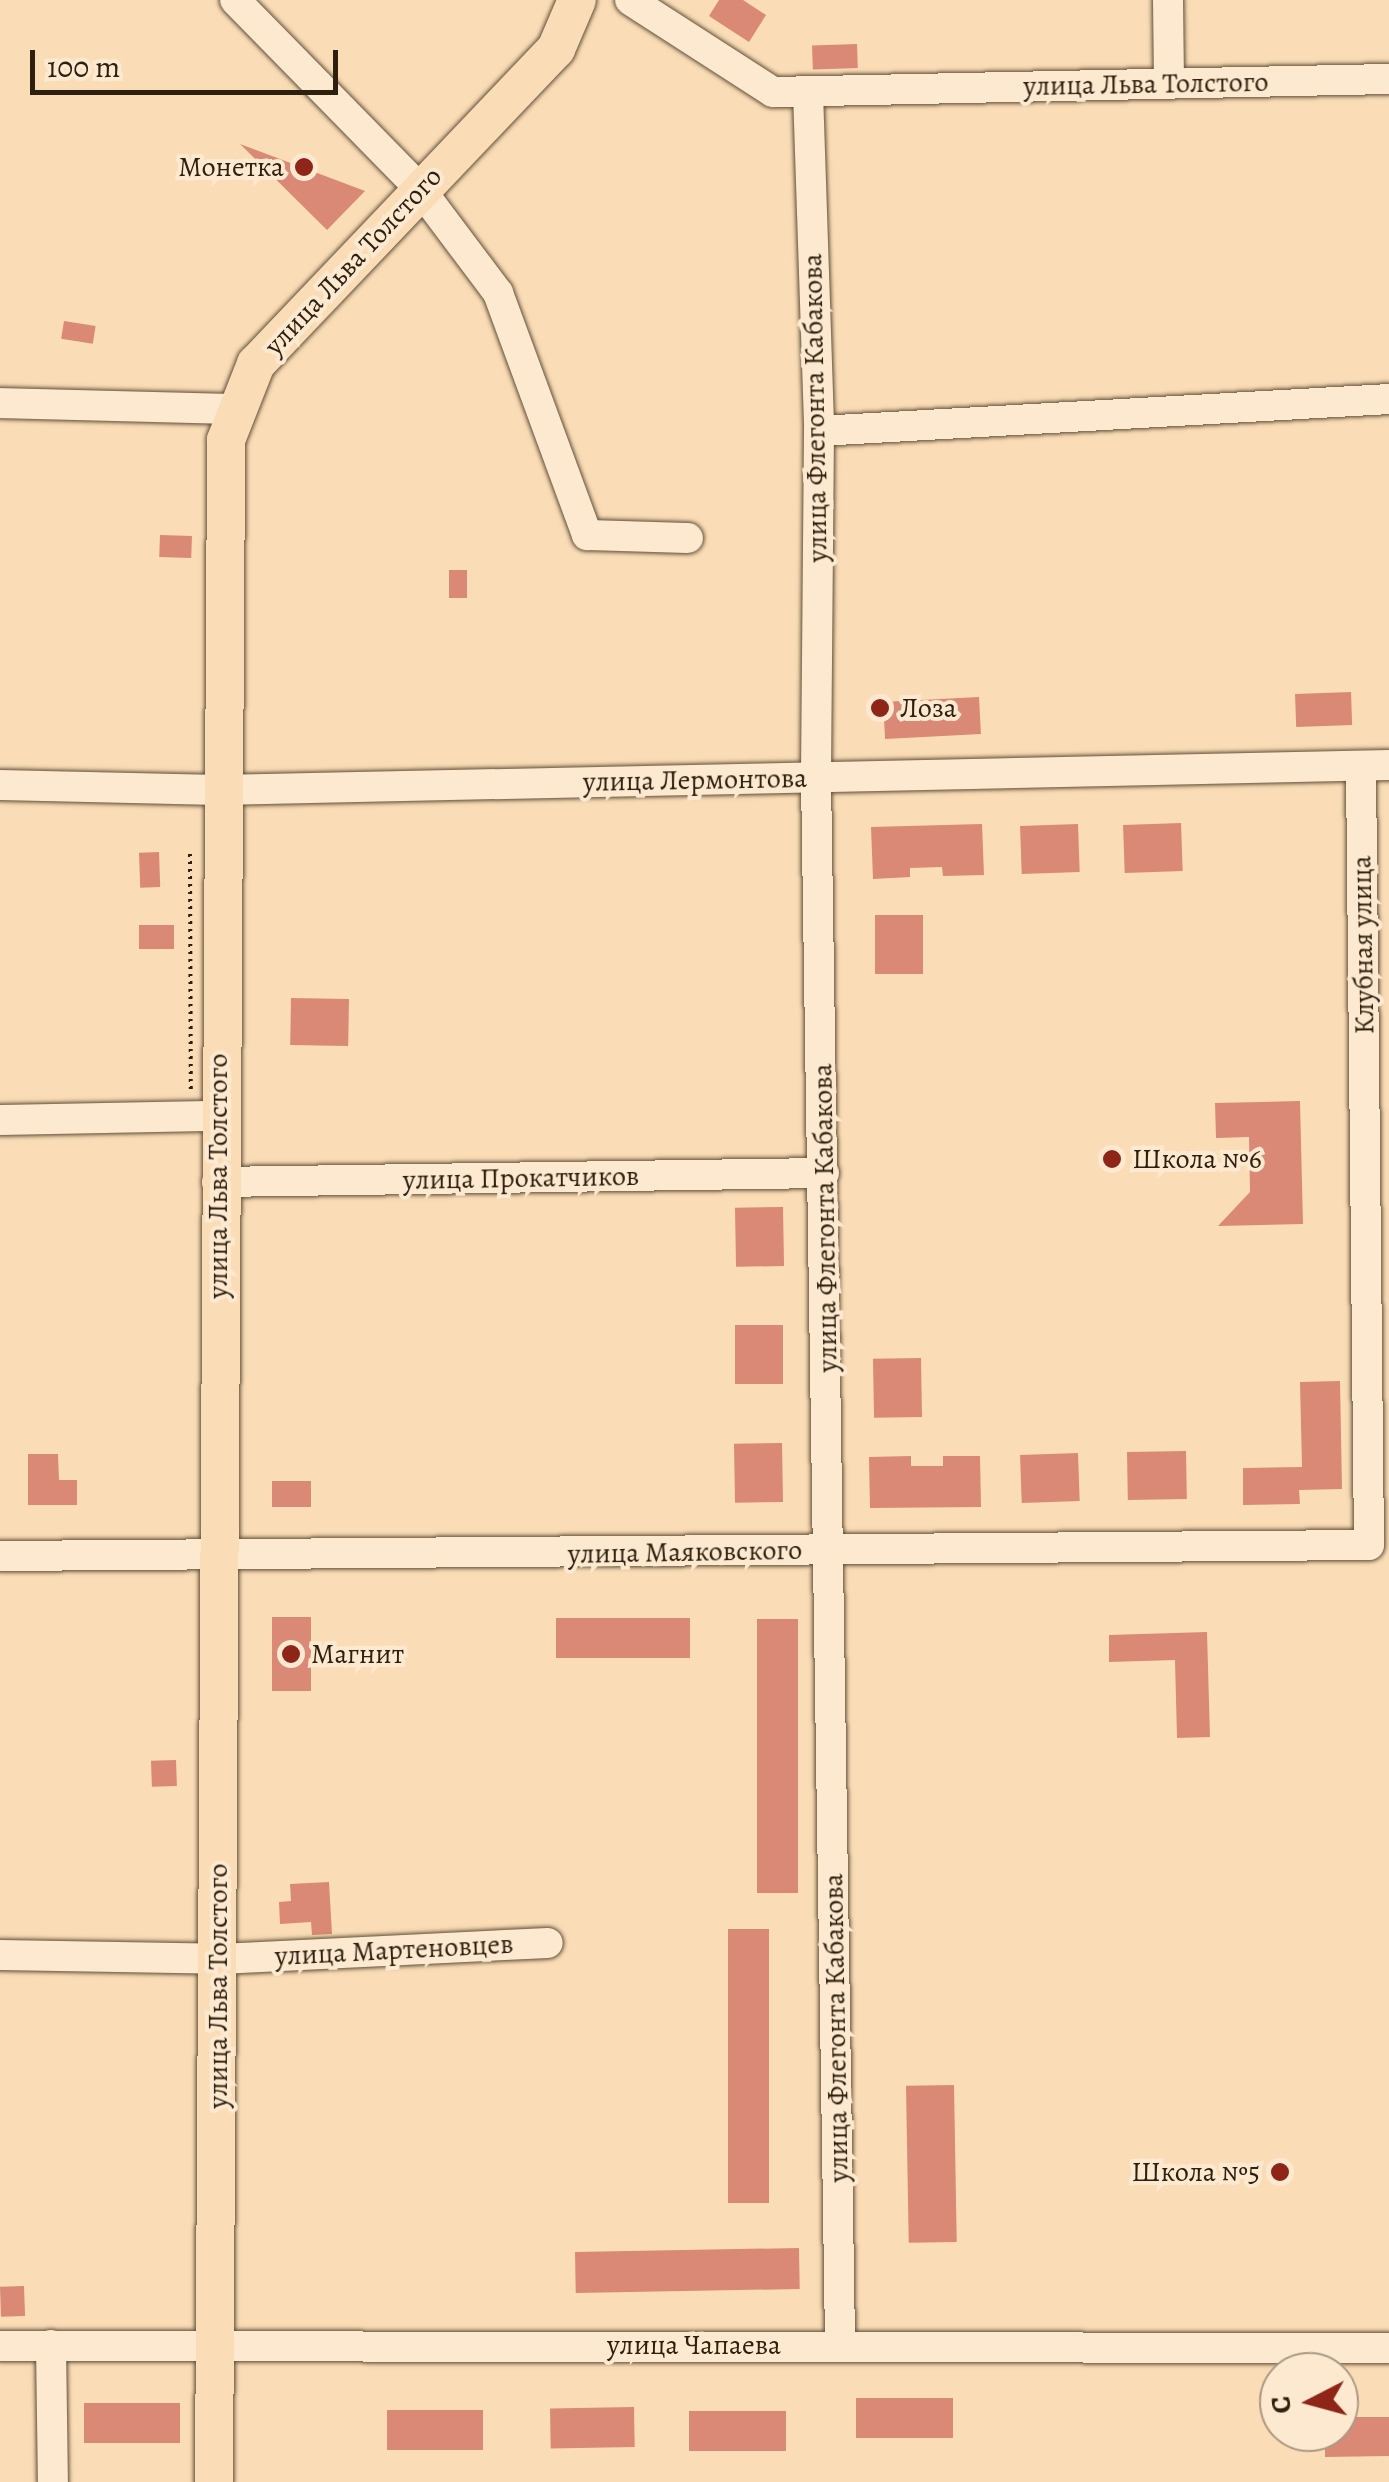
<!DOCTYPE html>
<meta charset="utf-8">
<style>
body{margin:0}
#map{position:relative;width:1389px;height:2482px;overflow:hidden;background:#faddb6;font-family:Alegreya,serif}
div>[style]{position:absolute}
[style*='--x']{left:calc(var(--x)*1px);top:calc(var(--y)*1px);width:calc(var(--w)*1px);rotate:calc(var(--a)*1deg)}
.building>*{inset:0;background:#d98975;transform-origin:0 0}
.path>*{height:4px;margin-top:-2px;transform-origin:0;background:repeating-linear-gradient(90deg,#2e200f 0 2.5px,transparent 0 7.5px)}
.roads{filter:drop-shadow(0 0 2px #614f39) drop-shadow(0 0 2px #614f39)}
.minor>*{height:30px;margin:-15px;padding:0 15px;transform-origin:15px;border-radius:15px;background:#fce9d0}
.major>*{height:38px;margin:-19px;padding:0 19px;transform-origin:19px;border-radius:19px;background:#faddb6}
.dots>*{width:28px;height:28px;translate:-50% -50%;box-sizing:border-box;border:5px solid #fce9d0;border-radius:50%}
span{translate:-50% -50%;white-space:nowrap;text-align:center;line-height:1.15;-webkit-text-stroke:8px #fce9d0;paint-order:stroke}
.street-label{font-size:28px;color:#2e200f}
.poi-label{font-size:28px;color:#2e200f}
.right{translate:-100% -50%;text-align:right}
.left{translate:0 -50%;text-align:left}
.north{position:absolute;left:1259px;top:2352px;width:100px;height:100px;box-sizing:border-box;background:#fce9d0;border:2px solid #aa9983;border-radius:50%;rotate:264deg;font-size:28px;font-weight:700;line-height:40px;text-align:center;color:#2e200f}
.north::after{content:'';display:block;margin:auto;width:35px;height:45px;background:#8f2418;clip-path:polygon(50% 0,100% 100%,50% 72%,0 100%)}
.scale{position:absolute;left:30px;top:50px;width:308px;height:45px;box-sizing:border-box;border:5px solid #2e200f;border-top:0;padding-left:12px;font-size:30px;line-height:35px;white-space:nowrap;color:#2e200f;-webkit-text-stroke:8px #fce9d0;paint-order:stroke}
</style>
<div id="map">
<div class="building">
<i style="clip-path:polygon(719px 0,743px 0,766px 15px,749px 42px,709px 16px)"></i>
<i style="left:857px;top:44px;width:24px;height:45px;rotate:88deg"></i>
<i style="clip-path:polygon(240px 144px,365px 191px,327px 230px)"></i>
<i style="left:64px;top:321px;width:32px;height:18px;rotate:9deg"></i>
<i style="left:160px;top:535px;width:32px;height:22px;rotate:2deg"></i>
<i style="left:449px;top:570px;width:18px;height:28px"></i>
<i style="left:1351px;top:692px;width:33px;height:56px;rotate:88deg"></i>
<i style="left:979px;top:697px;width:37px;height:96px;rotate:87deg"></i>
<i style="left:1181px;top:823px;width:48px;height:58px;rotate:88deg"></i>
<i style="clip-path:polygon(982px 824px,984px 875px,943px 876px,942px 867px,910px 868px,910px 877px,873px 879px,871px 827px)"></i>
<i style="left:1078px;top:824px;width:48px;height:58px;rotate:88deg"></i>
<i style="left:159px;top:852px;width:35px;height:20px;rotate:88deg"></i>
<i style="left:875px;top:915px;width:48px;height:59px"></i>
<i style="left:139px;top:925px;width:35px;height:24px"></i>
<i style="left:291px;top:998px;width:58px;height:47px;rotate:1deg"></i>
<i style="clip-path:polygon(1300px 1101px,1303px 1224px,1218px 1226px,1250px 1192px,1249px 1137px,1216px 1138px,1215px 1103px)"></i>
<i style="left:783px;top:1207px;width:59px;height:48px;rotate:89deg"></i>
<i style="left:735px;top:1325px;width:48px;height:59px"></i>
<i style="left:921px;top:1358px;width:59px;height:48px;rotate:89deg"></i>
<i style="clip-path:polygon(1340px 1381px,1342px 1489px,1299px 1490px,1300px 1504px,1243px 1505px,1243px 1468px,1302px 1467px,1300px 1382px)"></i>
<i style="left:782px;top:1443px;width:59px;height:48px;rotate:89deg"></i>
<i style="left:1186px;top:1451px;width:48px;height:59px;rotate:89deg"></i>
<i style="left:1078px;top:1453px;width:48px;height:58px;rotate:88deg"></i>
<i style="clip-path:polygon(28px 1454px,58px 1454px,59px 1480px,77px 1480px,77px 1505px,28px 1505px)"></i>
<i style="clip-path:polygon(911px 1456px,911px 1466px,943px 1466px,943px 1456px,980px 1456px,981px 1507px,870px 1508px,869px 1457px)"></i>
<i style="left:272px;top:1481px;width:39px;height:26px"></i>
<i style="left:272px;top:1617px;width:39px;height:74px"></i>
<i style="left:556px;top:1618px;width:134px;height:40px"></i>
<i style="left:798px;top:1619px;width:274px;height:41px;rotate:90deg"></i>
<i style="clip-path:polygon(1207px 1632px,1210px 1737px,1177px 1738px,1175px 1660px,1109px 1662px,1109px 1635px)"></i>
<i style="left:176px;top:1760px;width:26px;height:25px;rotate:88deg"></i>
<i style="clip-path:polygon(329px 1882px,332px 1934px,312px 1935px,311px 1922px,280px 1924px,279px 1902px,291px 1901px,290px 1884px)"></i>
<i style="left:769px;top:1929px;width:274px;height:41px;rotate:90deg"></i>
<i style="left:954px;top:2085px;width:157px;height:48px;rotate:89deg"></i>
<i style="left:799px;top:2248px;width:41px;height:224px;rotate:89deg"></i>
<i style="left:24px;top:2286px;width:30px;height:24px;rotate:88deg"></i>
<i style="left:856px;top:2398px;width:97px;height:40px"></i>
<i style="left:180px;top:2403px;width:40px;height:96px;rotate:90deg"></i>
<i style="left:634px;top:2407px;width:40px;height:84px;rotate:89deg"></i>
<i style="left:387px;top:2410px;width:96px;height:40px"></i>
<i style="left:689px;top:2411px;width:97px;height:40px"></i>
<i style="clip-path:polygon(1339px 2417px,1389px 2417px,1389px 2456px,1325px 2457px,1325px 2432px,1339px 2432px)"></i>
</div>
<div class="path">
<i style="--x:190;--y:854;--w:237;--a:89.8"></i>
</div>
<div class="roads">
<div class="minor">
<i style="--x:235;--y:0;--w:264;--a:45.6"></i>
<i style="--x:420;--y:189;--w:130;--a:53.1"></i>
<i style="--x:498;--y:293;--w:258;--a:69.8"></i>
<i style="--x:587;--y:535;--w:101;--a:1.7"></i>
<i style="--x:630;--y:0;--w:170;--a:32.8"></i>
<i style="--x:773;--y:92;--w:616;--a:-1.21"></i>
<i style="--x:1168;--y:0;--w:83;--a:89.3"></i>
<i style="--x:808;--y:92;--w:339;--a:88.1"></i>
<i style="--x:819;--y:431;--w:347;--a:90.5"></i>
<i style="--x:816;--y:778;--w:1567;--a:89.12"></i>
<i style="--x:0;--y:403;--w:236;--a:1.5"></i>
<i style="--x:819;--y:431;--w:571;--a:-3.21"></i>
<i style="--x:0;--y:785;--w:219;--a:1.3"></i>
<i style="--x:219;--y:790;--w:1170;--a:-1.22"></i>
<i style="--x:0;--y:1120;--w:218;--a:-1.1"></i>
<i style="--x:217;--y:1182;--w:607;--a:-0.85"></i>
<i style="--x:0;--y:1556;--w:1369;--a:-0.46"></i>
<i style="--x:1369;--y:1545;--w:779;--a:-90.59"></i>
<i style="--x:0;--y:1955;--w:220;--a:1"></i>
<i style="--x:220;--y:1959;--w:328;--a:-2.8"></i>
<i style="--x:51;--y:2345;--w:137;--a:89.2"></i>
<i style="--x:0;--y:2346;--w:1389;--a:0.08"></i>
</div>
<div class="major">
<i style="--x:214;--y:2482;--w:2042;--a:-89.66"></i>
<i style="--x:226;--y:440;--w:82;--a:-68.5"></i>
<i style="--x:256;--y:364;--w:435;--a:-46.4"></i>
<i style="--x:556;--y:49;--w:53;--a:-66.8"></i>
</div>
</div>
<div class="dots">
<i style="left:304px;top:167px;background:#8f2418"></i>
<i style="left:880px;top:708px;background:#8f2418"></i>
<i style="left:1112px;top:1159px;background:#8f2418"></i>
<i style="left:291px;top:1654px;background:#8f2418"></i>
<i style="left:1280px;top:2172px;background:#8f2418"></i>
</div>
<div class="street-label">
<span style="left:1146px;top:84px;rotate:-1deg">улица Льва Толстого</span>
<span style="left:353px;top:261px;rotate:-47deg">улица Льва Толстого</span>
<span style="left:815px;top:408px;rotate:-91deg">улица Флегонта Кабакова</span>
<span style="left:695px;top:780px;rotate:-1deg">улица Лермонтова</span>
<span style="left:1363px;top:945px;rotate:-91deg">Клубная улица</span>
<span style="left:218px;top:1176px;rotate:-90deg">улица Льва Толстого</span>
<span style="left:521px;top:1178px;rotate:-1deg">улица Прокатчиков</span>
<span style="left:825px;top:1218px;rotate:-91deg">улица Флегонта Кабакова</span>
<span style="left:685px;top:1552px;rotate:-1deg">улица Маяковского</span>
<span style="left:394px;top:1950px;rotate:-3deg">улица Мартеновцев</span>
<span style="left:218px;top:1986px;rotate:-90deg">улица Льва Толстого</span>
<span style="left:836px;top:2028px;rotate:-91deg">улица Флегонта Кабакова</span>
<span style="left:694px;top:2345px">улица Чапаева</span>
</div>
<div class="poi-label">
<span class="right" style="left:284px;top:167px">Монетка</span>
<span class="left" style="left:900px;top:708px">Лоза</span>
<span class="left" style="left:1132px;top:1159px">Школа №6</span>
<span class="left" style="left:311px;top:1654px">Магнит</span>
<span class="right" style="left:1260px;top:2172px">Школа №5</span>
</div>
<div class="north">С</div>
<div class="scale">100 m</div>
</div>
